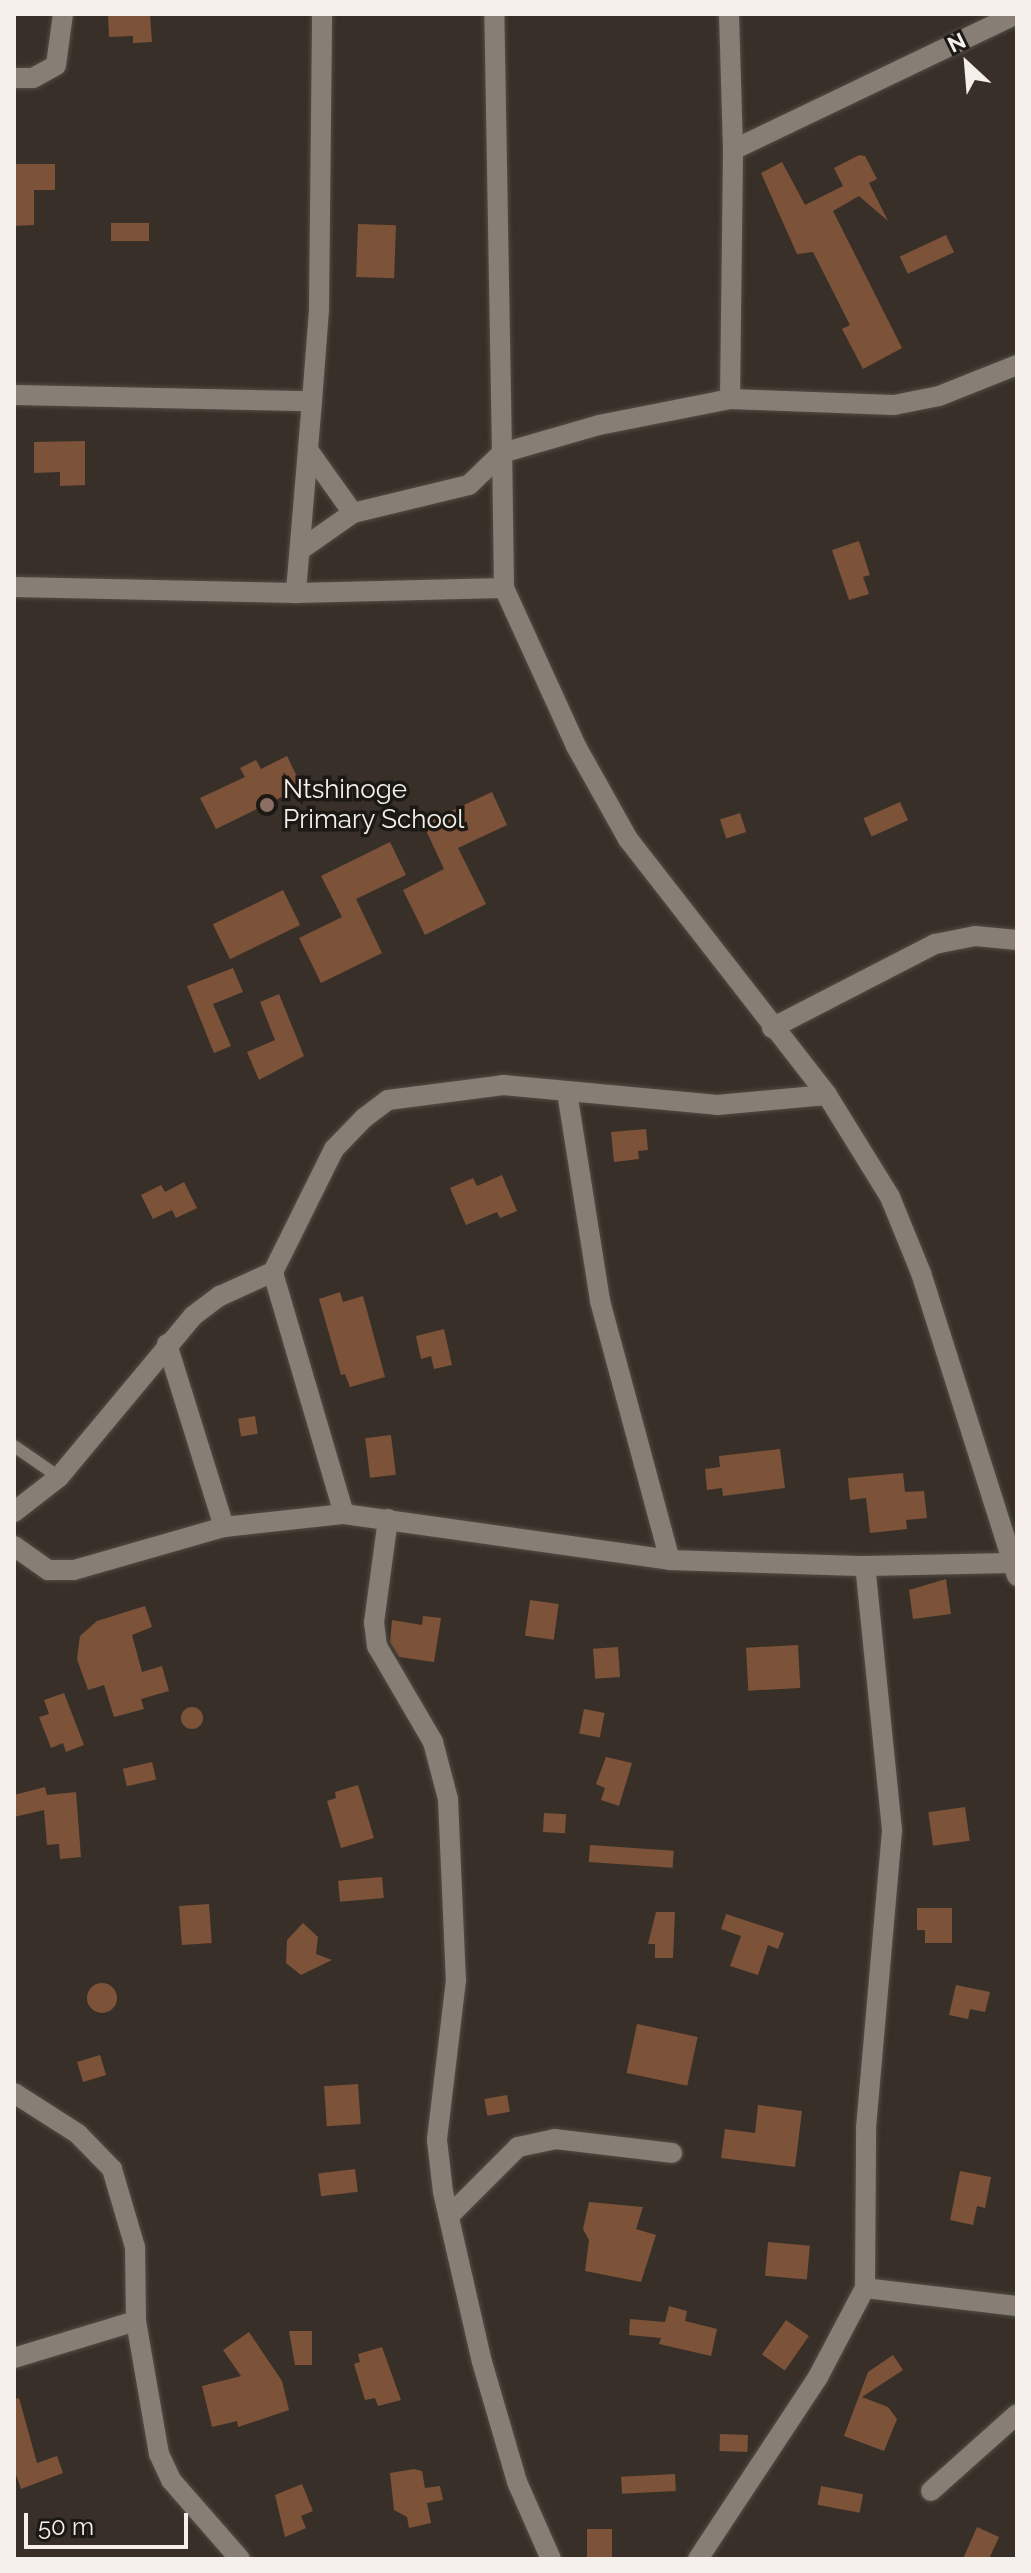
<!DOCTYPE html>
<style>
body{margin:0}
#map{position:relative;width:1031px;height:2573px;overflow:hidden;background:#383028;font-family:Raleway,sans-serif}
div>[style]{position:absolute}
[style*='--x']{left:calc(var(--x)*1px);top:calc(var(--y)*1px);width:calc(var(--w)*1px);rotate:calc(var(--a)*1deg)}
.building>*{inset:0;background:#7c5239;transform-origin:0 0}
.round{border-radius:50%}
.roads{filter:drop-shadow(0 0 2px #524c45) drop-shadow(0 0 2px #524c45)}
.service>*{height:12px;margin:-6px;padding:0 6px;transform-origin:6px;border-radius:6px;background:#877e75}
.minor>*{height:20px;margin:-10px;padding:0 10px;transform-origin:10px;border-radius:10px;background:#877e75}
.tertiary>*{height:20px;margin:-10px;padding:0 10px;transform-origin:10px;border-radius:10px;background:#877e75}
.dots>*{width:22px;height:22px;translate:-50% -50%;box-sizing:border-box;border:4px solid #1c1915;border-radius:50%}
span{translate:-50% -50%;white-space:nowrap;text-align:center;line-height:1.15;-webkit-text-stroke:7px #1c1915;paint-order:stroke}
.poi-label{font-size:26px;color:#f4efea}
.left{translate:0 -50%;text-align:left}
.frame{position:absolute;inset:0;border:16px solid #f4efea;pointer-events:none}
.north{position:absolute;left:927px;top:24px;width:80px;height:80px;-webkit-text-stroke:6px #1c1915;paint-order:stroke;rotate:334deg;font-size:22px;font-weight:700;line-height:32px;text-align:center;color:#f4efea}
.north::after{content:'';display:block;margin:auto;width:28px;height:36px;background:#f4efea;clip-path:polygon(50% 0,100% 100%,50% 72%,0 100%)}
.scale{position:absolute;left:24px;top:2513px;width:164px;height:36px;box-sizing:border-box;border:4px solid #f4efea;border-top:0;padding-left:10px;font-size:24px;line-height:28px;white-space:nowrap;color:#f4efea;-webkit-text-stroke:6px #1c1915;paint-order:stroke}
</style>
<div id="map">
<div class="building">
<i style="clip-path:polygon(108px 14px,150px 14px,152px 42px,133px 43px,133px 36px,109px 37px)"></i>
<i style="clip-path:polygon(859px 155px,865px 156px,877px 179px,869px 183px,888px 221px,859px 196px,833px 211px,902px 348px,863px 369px,842px 329px,850px 325px,813px 252px,797px 254px,761px 173px,782px 162px,805px 205px,843px 186px,834px 168px)"></i>
<i style="clip-path:polygon(14px 164px,55px 164px,55px 190px,34px 190px,34px 225px,14px 226px)"></i>
<i style="left:111px;top:223px;width:38px;height:18px"></i>
<i style="left:358px;top:224px;width:38px;height:53px;rotate:2deg"></i>
<i style="left:946px;top:235px;width:19px;height:51px;rotate:65deg"></i>
<i style="clip-path:polygon(85px 441px,85px 485px,60px 486px,60px 472px,34px 473px,34px 442px)"></i>
<i style="clip-path:polygon(859px 541px,870px 575px,863px 577px,869px 594px,849px 600px,832px 550px)"></i>
<i style="clip-path:polygon(287px 756px,302px 787px,216px 829px,200px 798px,245px 777px,240px 768px,256px 760px,261px 769px)"></i>
<i style="clip-path:polygon(492px 792px,507px 825px,458px 848px,486px 904px,425px 935px,403px 890px,444px 869px,423px 824px)"></i>
<i style="left:900px;top:802px;width:20px;height:40px;rotate:66deg"></i>
<i style="left:740px;top:813px;width:20px;height:21px;rotate:72deg"></i>
<i style="clip-path:polygon(390px 842px,406px 875px,356px 899px,382px 953px,321px 983px,299px 938px,342px 917px,321px 876px)"></i>
<i style="left:283px;top:890px;width:39px;height:78px;rotate:64deg"></i>
<i style="clip-path:polygon(233px 968px,243px 992px,213px 1004px,231px 1046px,214px 1053px,187px 986px)"></i>
<i style="clip-path:polygon(279px 994px,304px 1056px,259px 1080px,247px 1052px,275px 1040px,260px 1002px)"></i>
<i style="clip-path:polygon(646px 1129px,648px 1150px,638px 1151px,639px 1159px,614px 1162px,611px 1132px)"></i>
<i style="clip-path:polygon(502px 1175px,517px 1211px,500px 1218px,497px 1212px,466px 1225px,450px 1188px,473px 1178px,477px 1186px)"></i>
<i style="clip-path:polygon(184px 1182px,197px 1208px,176px 1218px,172px 1210px,153px 1219px,141px 1195px,161px 1185px,165px 1192px)"></i>
<i style="clip-path:polygon(340px 1292px,343px 1302px,363px 1296px,385px 1377px,350px 1387px,345px 1374px,341px 1375px,319px 1299px)"></i>
<i style="clip-path:polygon(444px 1329px,452px 1365px,434px 1369px,431px 1356px,421px 1359px,416px 1336px)"></i>
<i style="left:255px;top:1416px;width:18px;height:17px;rotate:81deg"></i>
<i style="left:391px;top:1435px;width:40px;height:26px;rotate:83deg"></i>
<i style="clip-path:polygon(780px 1449px,785px 1488px,723px 1496px,722px 1488px,707px 1490px,705px 1469px,720px 1467px,719px 1456px)"></i>
<i style="clip-path:polygon(903px 1473px,905px 1492px,924px 1491px,927px 1518px,906px 1520px,907px 1529px,870px 1533px,866px 1498px,850px 1500px,848px 1478px)"></i>
<i style="clip-path:polygon(946px 1579px,951px 1614px,913px 1619px,909px 1590px)"></i>
<i style="left:530px;top:1600px;width:29px;height:36px;rotate:8deg"></i>
<i style="clip-path:polygon(145px 1606px,152px 1627px,132px 1635px,142px 1672px,162px 1666px,169px 1691px,141px 1699px,144px 1709px,114px 1717px,104px 1685px,88px 1690px,77px 1659px,80px 1636px,97px 1621px)"></i>
<i style="clip-path:polygon(423px 1616px,441px 1618px,434px 1662px,399px 1657px,390px 1642px,392px 1620px,422px 1625px)"></i>
<i style="left:798px;top:1645px;width:43px;height:52px;rotate:87deg"></i>
<i style="left:618px;top:1647px;width:30px;height:25px;rotate:86deg"></i>
<i style="clip-path:polygon(64px 1693px,84px 1745px,66px 1752px,63px 1743px,51px 1748px,39px 1717px,49px 1714px,44px 1700px)"></i>
<i class="round" style="left:181px;top:1707px;width:22px;height:22px"></i>
<i style="left:584px;top:1709px;width:21px;height:25px;rotate:11deg"></i>
<i style="clip-path:polygon(606px 1757px,632px 1763px,619px 1806px,601px 1800px,605px 1788px,596px 1784px)"></i>
<i style="left:152px;top:1762px;width:18px;height:30px;rotate:77deg"></i>
<i style="clip-path:polygon(358px 1785px,374px 1838px,341px 1848px,327px 1801px,336px 1798px,335px 1792px)"></i>
<i style="clip-path:polygon(45px 1787px,47px 1795px,76px 1792px,81px 1857px,60px 1859px,59px 1844px,47px 1845px,44px 1810px,14px 1817px,14px 1795px)"></i>
<i style="left:965px;top:1807px;width:34px;height:37px;rotate:82deg"></i>
<i style="left:544px;top:1813px;width:22px;height:19px;rotate:3deg"></i>
<i style="left:590px;top:1845px;width:84px;height:17px;rotate:4deg"></i>
<i style="left:382px;top:1877px;width:21px;height:44px;rotate:85deg"></i>
<i style="left:209px;top:1904px;width:39px;height:30px;rotate:86deg"></i>
<i style="clip-path:polygon(917px 1908px,952px 1908px,952px 1943px,925px 1943px,925px 1930px,917px 1930px)"></i>
<i style="clip-path:polygon(656px 1912px,675px 1912px,673px 1958px,655px 1958px,655px 1944px,648px 1944px)"></i>
<i style="clip-path:polygon(726px 1914px,784px 1933px,778px 1949px,768px 1945px,758px 1975px,730px 1966px,741px 1936px,721px 1929px)"></i>
<i style="clip-path:polygon(303px 1923px,318px 1937px,316px 1954px,332px 1960px,301px 1975px,286px 1963px,287px 1940px)"></i>
<i class="round" style="left:87px;top:1983px;width:30px;height:30px"></i>
<i style="clip-path:polygon(956px 1985px,990px 1992px,985px 2012px,970px 2009px,968px 2019px,949px 2015px)"></i>
<i style="left:637px;top:2024px;width:62px;height:50px;rotate:12deg"></i>
<i style="left:100px;top:2055px;width:21px;height:24px;rotate:73deg"></i>
<i style="left:358px;top:2084px;width:40px;height:34px;rotate:86deg"></i>
<i style="left:507px;top:2095px;width:17px;height:23px;rotate:80deg"></i>
<i style="clip-path:polygon(758px 2105px,802px 2111px,795px 2167px,721px 2158px,725px 2129px,755px 2133px)"></i>
<i style="left:355px;top:2169px;width:23px;height:37px;rotate:83deg"></i>
<i style="clip-path:polygon(960px 2171px,991px 2177px,985px 2208px,977px 2206px,973px 2225px,950px 2220px)"></i>
<i style="clip-path:polygon(589px 2202px,643px 2207px,636px 2229px,656px 2235px,641px 2282px,585px 2271px,589px 2240px,583px 2229px)"></i>
<i style="left:768px;top:2242px;width:42px;height:34px;rotate:5deg"></i>
<i style="clip-path:polygon(669px 2306px,687px 2311px,685px 2321px,717px 2329px,711px 2356px,659px 2344px,661px 2338px,629px 2335px,630px 2319px,665px 2322px)"></i>
<i style="left:786px;top:2320px;width:28px;height:42px;rotate:35deg"></i>
<i style="clip-path:polygon(289px 2331px,312px 2331px,312px 2365px,295px 2365px)"></i>
<i style="clip-path:polygon(249px 2332px,282px 2381px,289px 2410px,238px 2427px,237px 2421px,212px 2427px,202px 2386px,241px 2376px,223px 2350px)"></i>
<i style="clip-path:polygon(382px 2347px,401px 2400px,378px 2406px,375px 2398px,365px 2400px,354px 2364px,360px 2362px,358px 2354px)"></i>
<i style="clip-path:polygon(893px 2355px,903px 2370px,862px 2397px,888px 2407px,897px 2419px,884px 2451px,844px 2436px,868px 2372px)"></i>
<i style="clip-path:polygon(19px 2398px,37px 2463px,57px 2456px,63px 2473px,21px 2489px,14px 2469px,14px 2399px)"></i>
<i style="left:720px;top:2434px;width:28px;height:17px;rotate:2deg"></i>
<i style="clip-path:polygon(414px 2469px,422px 2471px,425px 2488px,440px 2486px,443px 2500px,427px 2503px,431px 2523px,409px 2528px,407px 2517px,394px 2510px,390px 2473px)"></i>
<i style="left:675px;top:2474px;width:17px;height:54px;rotate:87deg"></i>
<i style="clip-path:polygon(302px 2484px,313px 2511px,301px 2516px,306px 2528px,285px 2537px,275px 2495px)"></i>
<i style="left:821px;top:2486px;width:43px;height:19px;rotate:11deg"></i>
<i style="clip-path:polygon(977px 2527px,999px 2537px,989px 2559px,963px 2559px)"></i>
<i style="left:587px;top:2529px;width:25px;height:30px"></i>
</div>
<div class="roads">
<div class="service">
<i style="--x:14;--y:1446;--w:55;--a:34.6"></i>
</div>
<div class="minor">
<i style="--x:729;--y:14;--w:136;--a:88.3"></i>
<i style="--x:14;--y:78;--w:19;--a:0"></i>
<i style="--x:33;--y:78;--w:26;--a:-29"></i>
<i style="--x:56;--y:65;--w:51;--a:-82.2"></i>
<i style="--x:14;--y:395;--w:298;--a:1.2"></i>
<i style="--x:312;--y:401;--w:193;--a:94.8"></i>
<i style="--x:730;--y:399;--w:249;--a:-89.3"></i>
<i style="--x:733;--y:150;--w:315;--a:-25.6"></i>
<i style="--x:312;--y:401;--w:92;--a:-85.6"></i>
<i style="--x:319;--y:309;--w:295;--a:-89.4"></i>
<i style="--x:308;--y:450;--w:77;--a:54.5"></i>
<i style="--x:300;--y:550;--w:65;--a:-34.9"></i>
<i style="--x:353;--y:513;--w:119;--a:-13.6"></i>
<i style="--x:469;--y:485;--w:46;--a:-44.1"></i>
<i style="--x:502;--y:453;--w:439;--a:-91"></i>
<i style="--x:504;--y:588;--w:135;--a:-90.8"></i>
<i style="--x:502;--y:453;--w:101;--a:-16.1"></i>
<i style="--x:599;--y:425;--w:134;--a:-11.2"></i>
<i style="--x:730;--y:399;--w:164;--a:2.1"></i>
<i style="--x:894;--y:405;--w:46;--a:-11.3"></i>
<i style="--x:939;--y:396;--w:84;--a:-21.7"></i>
<i style="--x:772;--y:1028;--w:183;--a:-27.3"></i>
<i style="--x:935;--y:944;--w:41;--a:-11.3"></i>
<i style="--x:975;--y:936;--w:42;--a:5.4"></i>
<i style="--x:567;--y:1092;--w:212;--a:81"></i>
<i style="--x:600;--y:1301;--w:268;--a:74.9"></i>
<i style="--x:167;--y:1344;--w:192;--a:72.7"></i>
<i style="--x:14;--y:1512;--w:57;--a:-37.9"></i>
<i style="--x:59;--y:1477;--w:209;--a:-50.2"></i>
<i style="--x:193;--y:1316;--w:34;--a:-37"></i>
<i style="--x:220;--y:1296;--w:58;--a:-24.4"></i>
<i style="--x:344;--y:1514;--w:252;--a:-106.4"></i>
<i style="--x:273;--y:1272;--w:137;--a:-63.6"></i>
<i style="--x:334;--y:1149;--w:43;--a:-45.9"></i>
<i style="--x:364;--y:1118;--w:30;--a:-37"></i>
<i style="--x:388;--y:1100;--w:116;--a:-7.4"></i>
<i style="--x:503;--y:1085;--w:215;--a:5.3"></i>
<i style="--x:717;--y:1105;--w:110;--a:-5.2"></i>
<i style="--x:388;--y:1519;--w:104;--a:97.7"></i>
<i style="--x:374;--y:1622;--w:24;--a:83"></i>
<i style="--x:377;--y:1646;--w:111;--a:59.7"></i>
<i style="--x:433;--y:1742;--w:59;--a:75.3"></i>
<i style="--x:448;--y:1799;--w:181;--a:87.5"></i>
<i style="--x:456;--y:1980;--w:161;--a:96.8"></i>
<i style="--x:437;--y:2140;--w:52;--a:83.4"></i>
<i style="--x:443;--y:2192;--w:174;--a:77.1"></i>
<i style="--x:482;--y:2362;--w:125;--a:73.7"></i>
<i style="--x:517;--y:2482;--w:84;--a:66.2"></i>
<i style="--x:14;--y:1546;--w:42;--a:35.2"></i>
<i style="--x:48;--y:1570;--w:26;--a:0"></i>
<i style="--x:74;--y:1570;--w:156;--a:-16"></i>
<i style="--x:224;--y:1527;--w:121;--a:-6.2"></i>
<i style="--x:344;--y:1514;--w:329;--a:8"></i>
<i style="--x:670;--y:1560;--w:195;--a:1.8"></i>
<i style="--x:14;--y:2093;--w:76;--a:32.6"></i>
<i style="--x:78;--y:2134;--w:49;--a:45.8"></i>
<i style="--x:112;--y:2169;--w:81;--a:73.6"></i>
<i style="--x:135;--y:2247;--w:74;--a:89.2"></i>
<i style="--x:136;--y:2321;--w:135;--a:80.2"></i>
<i style="--x:159;--y:2454;--w:29;--a:65"></i>
<i style="--x:171;--y:2480;--w:105;--a:48.9"></i>
<i style="--x:449;--y:2216;--w:98;--a:-45"></i>
<i style="--x:518;--y:2147;--w:38;--a:-12"></i>
<i style="--x:555;--y:2139;--w:118;--a:6.8"></i>
<i style="--x:865;--y:2288;--w:153;--a:6.8"></i>
<i style="--x:14;--y:2358;--w:127;--a:-16.9"></i>
<i style="--x:931;--y:2491;--w:115;--a:-41.8"></i>
<i style="--x:698;--y:2559;--w:218;--a:-56.6"></i>
<i style="--x:818;--y:2377;--w:101;--a:-62.2"></i>
<i style="--x:865;--y:2288;--w:160;--a:-89.6"></i>
<i style="--x:866;--y:2128;--w:299;--a:-85"></i>
<i style="--x:892;--y:1830;--w:265;--a:-95.8"></i>
<i style="--x:865;--y:1566;--w:148;--a:-1.2"></i>
</div>
<div class="tertiary">
<i style="--x:14;--y:587;--w:282;--a:1.2"></i>
<i style="--x:296;--y:593;--w:208;--a:-1.4"></i>
<i style="--x:504;--y:588;--w:174;--a:65.5"></i>
<i style="--x:576;--y:746;--w:107;--a:60.8"></i>
<i style="--x:628;--y:839;--w:324;--a:52.1"></i>
<i style="--x:827;--y:1095;--w:120;--a:58.3"></i>
<i style="--x:890;--y:1197;--w:82;--a:67.8"></i>
<i style="--x:921;--y:1273;--w:318;--a:72.4"></i>
</div>
</div>
<div class="dots">
<i style="left:267px;top:805px;background:#8d6e63"></i>
</div>
<div class="poi-label">
<span class="left" style="left:283px;top:805px">Ntshinoge<br>Primary School</span>
</div>
<div class="frame"></div>
<div class="north">N</div>
<div class="scale">50 m</div>
</div>
